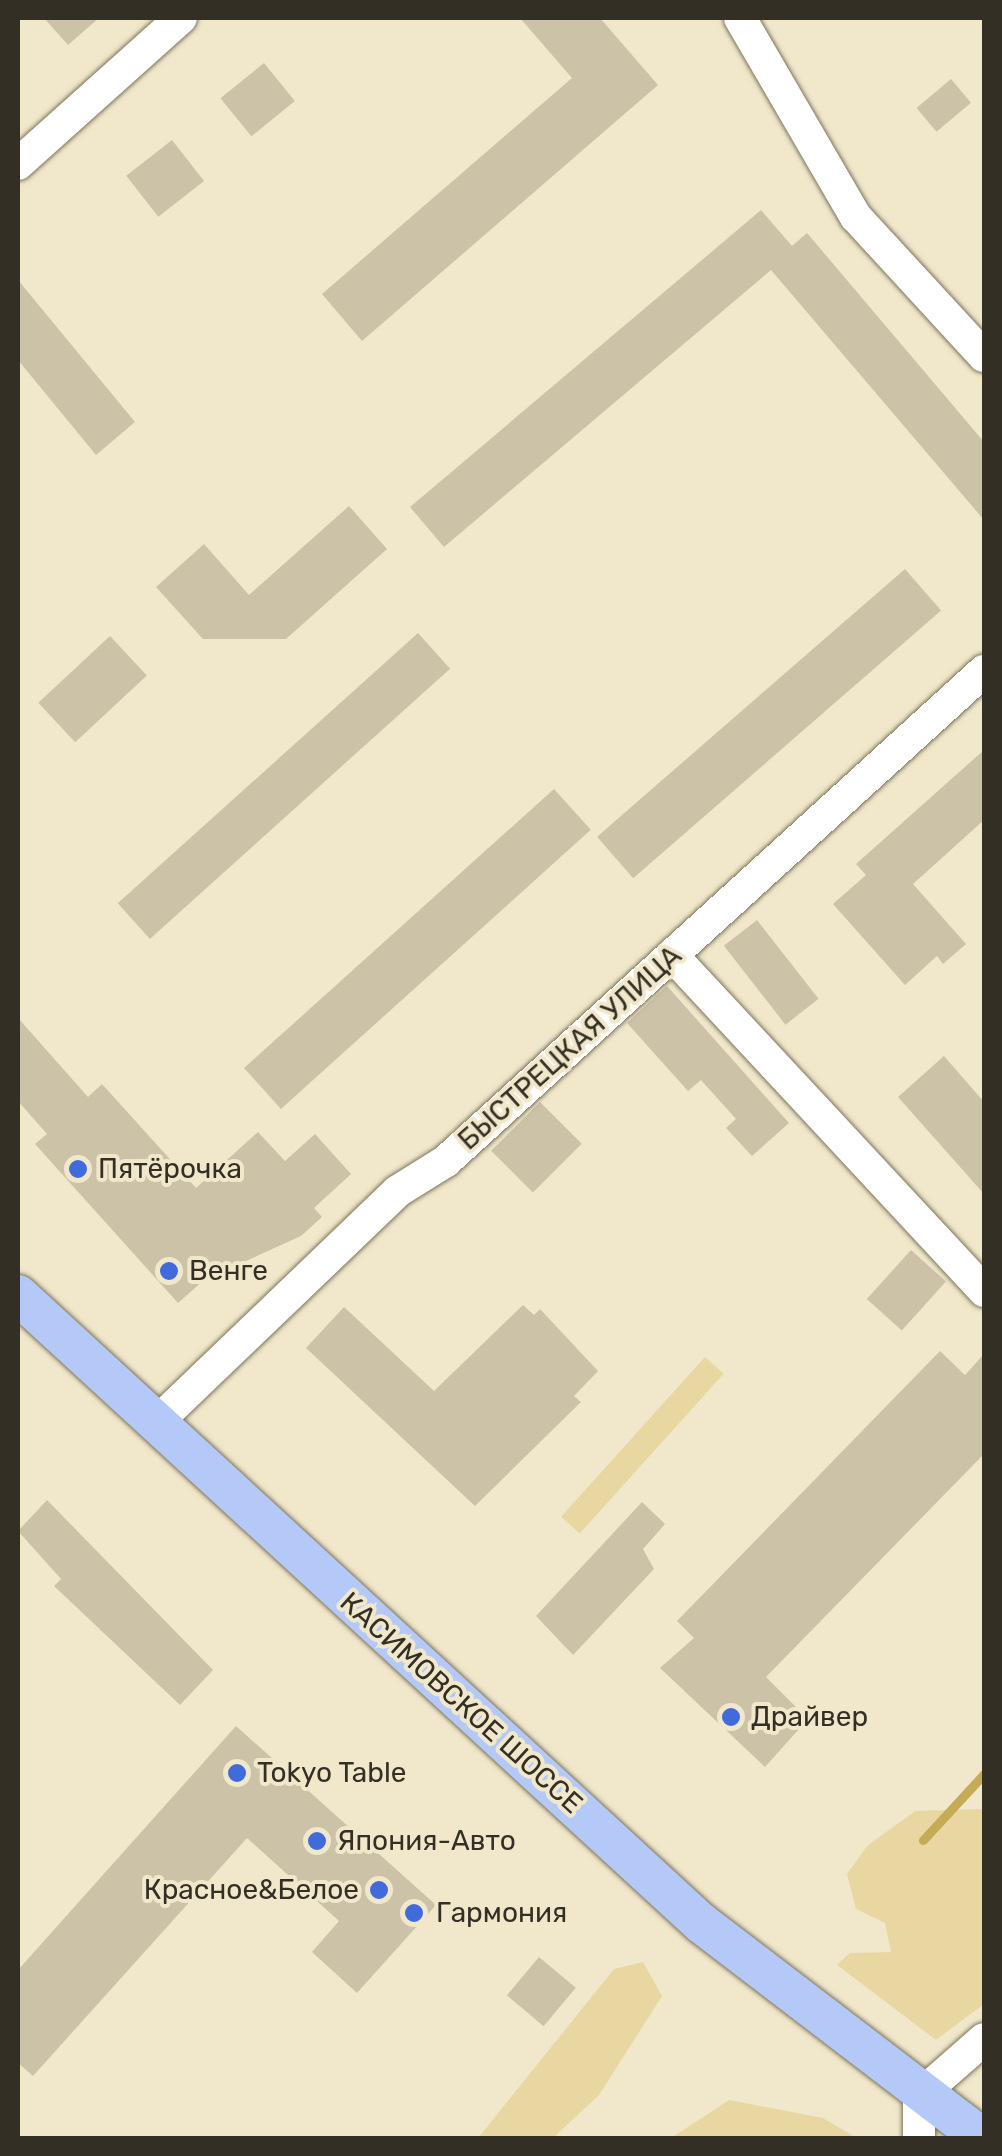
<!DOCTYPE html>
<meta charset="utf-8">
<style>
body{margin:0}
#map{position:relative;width:1002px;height:2156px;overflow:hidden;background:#f1e8cc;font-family:Rubik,sans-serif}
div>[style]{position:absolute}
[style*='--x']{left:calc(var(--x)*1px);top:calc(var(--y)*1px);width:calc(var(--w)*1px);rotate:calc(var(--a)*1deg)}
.green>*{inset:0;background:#e8d7a1;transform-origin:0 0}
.stream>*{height:9px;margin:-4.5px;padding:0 4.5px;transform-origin:4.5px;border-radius:4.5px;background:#c6ab57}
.building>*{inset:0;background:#cbc2a7;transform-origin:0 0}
.roads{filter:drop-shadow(0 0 2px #7d745b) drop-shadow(0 0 2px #7d745b)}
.minor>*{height:32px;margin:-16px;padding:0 16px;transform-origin:16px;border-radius:16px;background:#fff}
.major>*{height:40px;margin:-20px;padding:0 20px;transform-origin:20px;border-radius:20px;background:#b5c9f9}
.dots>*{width:28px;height:28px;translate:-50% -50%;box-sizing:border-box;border:5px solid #f1e8cc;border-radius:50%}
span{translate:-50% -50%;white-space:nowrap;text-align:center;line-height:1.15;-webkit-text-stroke:8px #f1e8cc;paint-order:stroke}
.street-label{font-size:28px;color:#332f25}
.poi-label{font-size:28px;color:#332f25}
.left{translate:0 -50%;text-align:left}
.right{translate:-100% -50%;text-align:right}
.frame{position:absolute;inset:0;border:20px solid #332f25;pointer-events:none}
</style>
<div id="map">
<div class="green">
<i style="left:705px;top:1357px;width:25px;height:215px;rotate:42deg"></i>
<i style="clip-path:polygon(984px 1809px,984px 2004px,936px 2040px,837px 1965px,850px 1953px,891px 1952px,885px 1923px,856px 1909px,847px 1874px,867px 1846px,915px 1811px)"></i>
<i style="clip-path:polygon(643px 1962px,662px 1996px,599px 2095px,553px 2138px,478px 2138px,614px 1969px)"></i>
<i style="clip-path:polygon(729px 2100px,823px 2118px,857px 2138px,671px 2138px)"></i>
</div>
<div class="stream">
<i style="--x:923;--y:1840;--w:90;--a:-47.3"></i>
</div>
<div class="building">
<i style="clip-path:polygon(44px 18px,99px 18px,68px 45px)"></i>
<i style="clip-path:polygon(520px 18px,600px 18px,658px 85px,362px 341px,322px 294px,572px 78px)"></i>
<i style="left:264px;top:63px;width:49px;height:56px;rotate:51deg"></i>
<i style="left:951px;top:79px;width:31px;height:45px;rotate:50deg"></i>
<i style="left:172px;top:140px;width:52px;height:58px;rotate:52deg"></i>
<i style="clip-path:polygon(761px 210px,792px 246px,807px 233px,984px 442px,984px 520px,771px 270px,444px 547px,410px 507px)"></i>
<i style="clip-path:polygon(18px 280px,135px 422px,96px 455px,18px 360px)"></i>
<i style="clip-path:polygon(349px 506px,387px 549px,286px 639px,203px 639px,156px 587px,204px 544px,249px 595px)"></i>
<i style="left:905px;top:569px;width:55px;height:408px;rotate:49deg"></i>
<i style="left:418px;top:633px;width:48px;height:404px;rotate:48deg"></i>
<i style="left:110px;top:636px;width:54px;height:98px;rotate:47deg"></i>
<i style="clip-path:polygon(984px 750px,984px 820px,913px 884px,966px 944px,943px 964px,937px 956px,905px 985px,833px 904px,866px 875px,856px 864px)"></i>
<i style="left:554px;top:789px;width:55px;height:417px;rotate:48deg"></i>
<i style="left:757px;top:920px;width:100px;height:42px;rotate:52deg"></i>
<i style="clip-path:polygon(667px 986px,789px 1123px,752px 1156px,726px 1128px,736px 1119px,701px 1080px,688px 1091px,627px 1023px)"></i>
<i style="clip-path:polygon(18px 1018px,88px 1097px,102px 1084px,196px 1188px,258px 1132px,285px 1161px,315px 1134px,351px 1174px,314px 1208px,322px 1217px,301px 1236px,204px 1280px,178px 1303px,35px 1144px,47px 1134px,18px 1101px)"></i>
<i style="clip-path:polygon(944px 1056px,984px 1102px,984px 1194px,898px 1097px)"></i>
<i style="left:540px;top:1102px;width:59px;height:69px;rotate:45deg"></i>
<i style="left:911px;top:1250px;width:47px;height:66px;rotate:42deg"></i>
<i style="clip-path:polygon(523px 1305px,534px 1315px,540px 1309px,598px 1371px,574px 1396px,581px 1402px,475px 1506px,306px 1348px,344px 1307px,434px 1391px)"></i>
<i style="clip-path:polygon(940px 1351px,965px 1375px,984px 1354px,984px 1454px,766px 1677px,808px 1719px,765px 1767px,660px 1668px,694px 1638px,677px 1621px)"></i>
<i style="clip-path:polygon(47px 1500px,213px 1670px,180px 1705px,54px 1586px,61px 1579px,18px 1531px)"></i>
<i style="clip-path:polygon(642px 1502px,665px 1524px,643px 1549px,654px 1569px,573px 1655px,536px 1616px)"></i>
<i style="clip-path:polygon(236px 1726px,436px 1905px,357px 1993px,312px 1952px,339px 1921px,247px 1838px,33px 2076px,18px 2063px,18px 1970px)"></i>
<i style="left:539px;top:1957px;width:48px;height:50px;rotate:40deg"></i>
</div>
<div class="roads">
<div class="minor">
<i style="--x:740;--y:18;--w:230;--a:59.8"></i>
<i style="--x:856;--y:217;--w:189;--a:47.4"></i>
<i style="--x:18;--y:164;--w:219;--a:-41.9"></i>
<i style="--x:672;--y:955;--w:459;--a:47.1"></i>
<i style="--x:156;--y:1423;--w:335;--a:-43.8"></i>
<i style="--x:398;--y:1191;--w:57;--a:-32"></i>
<i style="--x:446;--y:1161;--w:728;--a:-42.33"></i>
<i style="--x:919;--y:2138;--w:42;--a:-90"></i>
<i style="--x:919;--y:2096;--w:86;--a:-41.2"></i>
</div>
<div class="major">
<i style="--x:18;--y:1295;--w:928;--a:42.6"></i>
<i style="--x:701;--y:1923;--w:354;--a:37.4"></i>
</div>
</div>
<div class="dots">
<i style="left:78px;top:1169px;background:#416adb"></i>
<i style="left:169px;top:1271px;background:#416adb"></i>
<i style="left:731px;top:1717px;background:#416adb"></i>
<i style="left:237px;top:1773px;background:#416adb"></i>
<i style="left:317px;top:1841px;background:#416adb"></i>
<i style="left:379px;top:1890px;background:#416adb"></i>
<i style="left:414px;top:1913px;background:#416adb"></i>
</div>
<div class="street-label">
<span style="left:570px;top:1048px;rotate:-42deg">БЫСТРЕЦКАЯ УЛИЦА</span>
<span style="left:461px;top:1703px;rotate:42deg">КАСИМОВСКОЕ ШОССЕ</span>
</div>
<div class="poi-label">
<span class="left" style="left:98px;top:1169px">Пятёрочка</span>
<span class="left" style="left:189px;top:1271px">Венге</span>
<span class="left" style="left:751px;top:1717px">Драйвер</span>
<span class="left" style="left:257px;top:1773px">Tokyo Table</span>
<span class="left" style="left:337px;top:1841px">Япония-Авто</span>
<span class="right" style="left:359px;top:1890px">Красное&amp;Белое</span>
<span class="left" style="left:436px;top:1913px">Гармония</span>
</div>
<div class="frame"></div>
</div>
